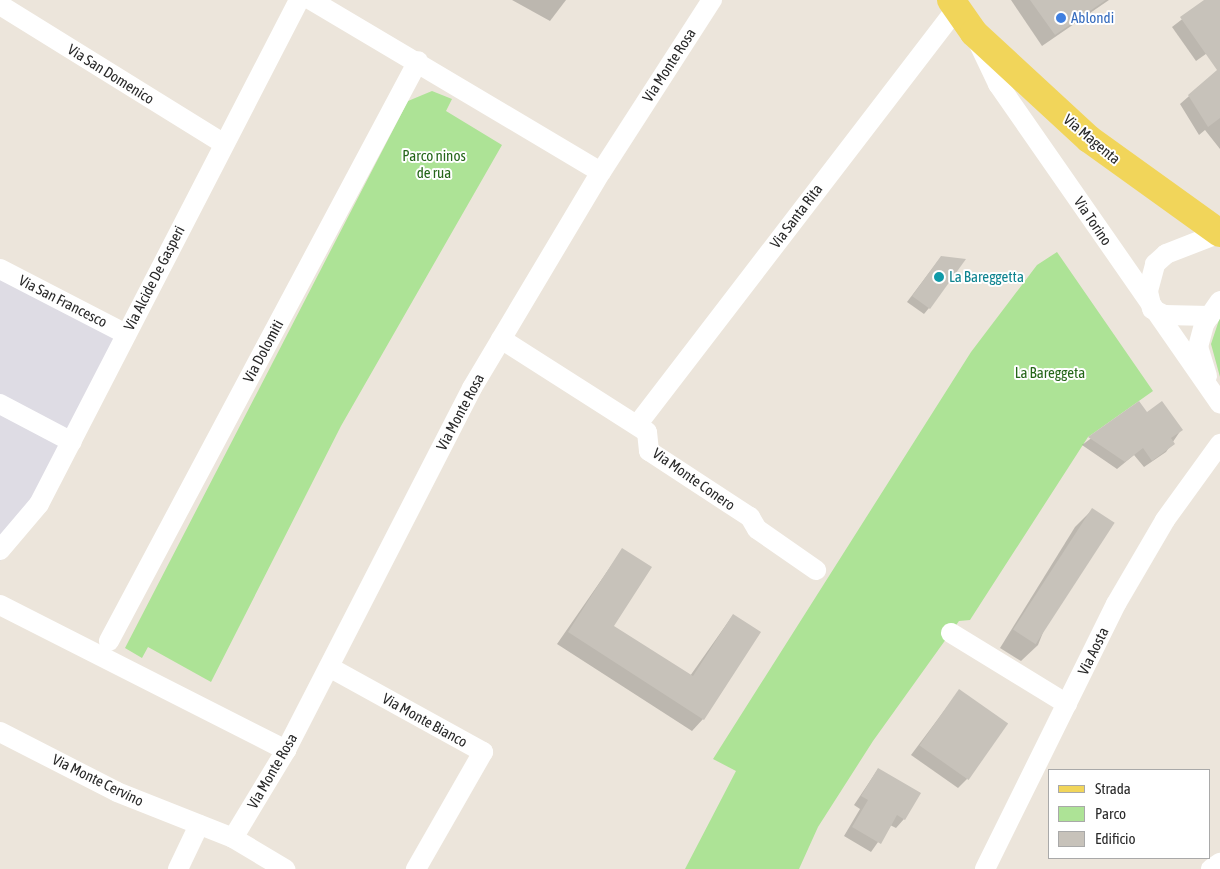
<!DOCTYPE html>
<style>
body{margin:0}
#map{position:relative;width:1220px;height:869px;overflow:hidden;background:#ece5db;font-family:"Asap Condensed",sans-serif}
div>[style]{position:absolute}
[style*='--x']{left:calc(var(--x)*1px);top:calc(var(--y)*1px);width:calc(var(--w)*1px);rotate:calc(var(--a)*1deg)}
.industrial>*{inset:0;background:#dedce4}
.green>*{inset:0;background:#ade396}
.shadow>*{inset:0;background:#0003}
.building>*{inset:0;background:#c7c2ba;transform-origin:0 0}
.minor>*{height:20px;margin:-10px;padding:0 10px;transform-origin:10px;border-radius:10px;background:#fff}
.primary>*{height:28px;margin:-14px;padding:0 14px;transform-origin:14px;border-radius:14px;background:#f1d55a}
.dots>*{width:14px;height:14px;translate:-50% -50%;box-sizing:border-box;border:2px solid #fff;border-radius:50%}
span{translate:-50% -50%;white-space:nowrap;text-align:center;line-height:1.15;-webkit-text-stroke:4px #fff;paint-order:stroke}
.shop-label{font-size:15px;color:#366cbe}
.left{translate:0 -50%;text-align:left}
.street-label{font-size:15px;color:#292929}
.park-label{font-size:15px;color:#256619}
.culture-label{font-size:15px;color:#0d838f}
.legend{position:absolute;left:1048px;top:769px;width:162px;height:90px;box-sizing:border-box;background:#fff;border:1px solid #a9a9a9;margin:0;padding:6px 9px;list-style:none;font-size:15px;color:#292929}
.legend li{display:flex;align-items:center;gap:10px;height:25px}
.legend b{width:25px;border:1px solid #a9a9a9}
</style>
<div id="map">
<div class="industrial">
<i style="clip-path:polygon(0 259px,136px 331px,49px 505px,0 561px)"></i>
</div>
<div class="green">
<i style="clip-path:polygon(432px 91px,452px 99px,446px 111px,502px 145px,341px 426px,211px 682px,148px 647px,142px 658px,125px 648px,408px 101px)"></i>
<i style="clip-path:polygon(1057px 252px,1153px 391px,1088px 437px,970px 620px,959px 621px,873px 741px,818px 827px,799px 869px,685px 869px,736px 771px,713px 759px,971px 352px,1037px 265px)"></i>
<i style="clip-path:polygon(1220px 317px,1220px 377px,1211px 344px)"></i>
</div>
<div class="shadow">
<i style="clip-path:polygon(512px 0,566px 0,550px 21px)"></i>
<i style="clip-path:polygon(1011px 0,1109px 0,1042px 46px)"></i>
<i style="clip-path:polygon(1207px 0,1220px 0,1220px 44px,1196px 61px,1172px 27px)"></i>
<i style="clip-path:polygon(1220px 69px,1220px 149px,1205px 130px,1199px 135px,1180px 104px)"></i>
<i style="clip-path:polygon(941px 257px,929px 308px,924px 314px,907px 302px)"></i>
<i style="clip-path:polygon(1139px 403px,1147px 414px,1181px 430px,1166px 452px,1144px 467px,1134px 455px,1117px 469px,1082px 445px)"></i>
<i style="clip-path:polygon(1092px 510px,1038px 645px,1021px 661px,1000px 648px,1075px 527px)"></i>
<i style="clip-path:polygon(622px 550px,612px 626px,690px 676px,733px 615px,703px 719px,692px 731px,557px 644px)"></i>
<i style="clip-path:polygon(959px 691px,967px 779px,958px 788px,911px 755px)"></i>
<i style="clip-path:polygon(878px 769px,904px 819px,896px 828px,890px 825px,871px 852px,844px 836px,860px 809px,854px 805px)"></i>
</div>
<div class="building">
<i style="clip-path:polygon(1030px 0,1106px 0,1055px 35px)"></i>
<i style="clip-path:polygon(1204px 0,1220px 0,1220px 118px,1208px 127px,1188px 95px,1217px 70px,1180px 17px)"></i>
<i style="clip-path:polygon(941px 256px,966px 259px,930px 309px,912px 296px)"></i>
<i style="clip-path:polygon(1139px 401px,1147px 412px,1162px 401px,1183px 430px,1171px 438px,1175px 444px,1152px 461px,1143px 448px,1125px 462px,1088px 437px)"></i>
<i style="left:1092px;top:508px;width:27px;height:145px;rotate:33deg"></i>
<i style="clip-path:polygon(622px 548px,652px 567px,614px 626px,693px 676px,733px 614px,761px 632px,704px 720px,568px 632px)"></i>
<i style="left:959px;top:689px;width:60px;height:69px;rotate:35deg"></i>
<i style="clip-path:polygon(878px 768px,921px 793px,905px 820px,897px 815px,881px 844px,852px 827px,868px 800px,861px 796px)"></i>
</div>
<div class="minor">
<i style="--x:311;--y:0;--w:337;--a:30.7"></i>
<i style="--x:0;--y:5;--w:262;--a:31.8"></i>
<i style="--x:978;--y:42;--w:47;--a:64.5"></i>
<i style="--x:998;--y:84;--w:389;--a:55.2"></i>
<i style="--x:0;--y:269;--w:142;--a:27.3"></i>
<i style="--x:1210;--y:316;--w:46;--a:-178.8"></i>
<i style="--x:1164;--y:315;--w:13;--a:-153"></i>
<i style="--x:1152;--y:309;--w:18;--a:-103"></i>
<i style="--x:1148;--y:291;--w:28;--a:-75"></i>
<i style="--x:1155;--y:264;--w:15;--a:-42"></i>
<i style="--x:1166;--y:254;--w:58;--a:-21.3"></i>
<i style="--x:501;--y:339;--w:173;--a:32.5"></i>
<i style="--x:647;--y:432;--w:19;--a:84"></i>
<i style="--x:649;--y:451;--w:121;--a:33.2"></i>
<i style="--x:750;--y:517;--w:14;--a:60"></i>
<i style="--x:757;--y:529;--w:72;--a:34.8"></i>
<i style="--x:1207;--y:376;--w:30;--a:-107"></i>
<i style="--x:1198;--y:347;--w:24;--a:-75"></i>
<i style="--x:1204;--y:324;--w:28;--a:-55"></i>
<i style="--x:0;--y:404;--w:81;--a:27.8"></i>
<i style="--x:637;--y:425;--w:526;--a:-52.5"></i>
<i style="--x:0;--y:550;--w:60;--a:-49.7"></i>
<i style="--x:39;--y:504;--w:567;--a:-62.71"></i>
<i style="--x:0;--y:605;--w:321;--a:26.9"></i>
<i style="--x:951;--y:633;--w:136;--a:31.5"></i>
<i style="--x:109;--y:641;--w:657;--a:-61.95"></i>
<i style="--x:329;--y:667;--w:176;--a:28.9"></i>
<i style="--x:483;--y:752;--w:135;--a:119.8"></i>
<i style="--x:0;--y:732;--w:131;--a:27.1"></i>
<i style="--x:117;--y:792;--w:125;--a:21.6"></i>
<i style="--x:233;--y:838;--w:61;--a:30.8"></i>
<i style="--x:233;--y:838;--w:103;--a:-58.9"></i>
<i style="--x:286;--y:750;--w:407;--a:-62.8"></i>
<i style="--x:472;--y:388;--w:252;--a:-59.2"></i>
<i style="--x:601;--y:172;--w:205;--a:-57.2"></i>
<i style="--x:178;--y:869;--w:49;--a:-64.5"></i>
<i style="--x:985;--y:869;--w:296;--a:-63.7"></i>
<i style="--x:1116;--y:604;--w:97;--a:-59.7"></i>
<i style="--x:1165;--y:520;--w:94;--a:-54.1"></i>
<i style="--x:1211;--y:869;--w:11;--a:-34"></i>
</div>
<div class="primary">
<i style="--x:951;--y:0;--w:40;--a:55.1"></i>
<i style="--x:974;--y:33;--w:156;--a:42.7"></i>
<i style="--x:1089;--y:139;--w:161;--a:35.7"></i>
</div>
<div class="dots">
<i style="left:1061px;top:18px;background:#3f7fe0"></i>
<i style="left:939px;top:277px;background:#0f9aa8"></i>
</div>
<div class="shop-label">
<span class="left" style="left:1071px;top:18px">Ablondi</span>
</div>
<div class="street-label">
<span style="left:669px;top:65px;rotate:-57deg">Via Monte Rosa</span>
<span style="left:111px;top:74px;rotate:32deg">Via San Domenico</span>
<span style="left:1092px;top:139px;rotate:40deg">Via Magenta</span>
<span style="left:796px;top:216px;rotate:-53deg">Via Santa Rita</span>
<span style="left:1093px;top:221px;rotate:56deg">Via Torino</span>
<span style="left:154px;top:278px;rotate:-63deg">Via Alcide De Gasperi</span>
<span style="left:63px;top:301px;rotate:27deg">Via San Francesco</span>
<span style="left:263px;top:351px;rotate:-62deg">Via Dolomiti</span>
<span style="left:460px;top:412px;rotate:-62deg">Via Monte Rosa</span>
<span style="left:694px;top:479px;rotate:35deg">Via Monte Conero</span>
<span style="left:1093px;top:651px;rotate:-64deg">Via Aosta</span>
<span style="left:425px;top:720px;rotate:29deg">Via Monte Bianco</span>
<span style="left:272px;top:771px;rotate:-60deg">Via Monte Rosa</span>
<span style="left:98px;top:780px;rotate:26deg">Via Monte Cervino</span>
</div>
<div class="park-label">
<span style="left:434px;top:164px">Parco ninos<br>de rua</span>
<span style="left:1050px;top:373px">La Bareggeta</span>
</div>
<div class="culture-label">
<span class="left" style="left:949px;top:277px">La Bareggetta</span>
</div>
<ul class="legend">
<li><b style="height:6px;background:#f1d55a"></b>Strada</li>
<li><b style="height:14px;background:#ade396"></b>Parco</li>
<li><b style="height:14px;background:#c7c2ba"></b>Edificio</li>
</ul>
</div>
